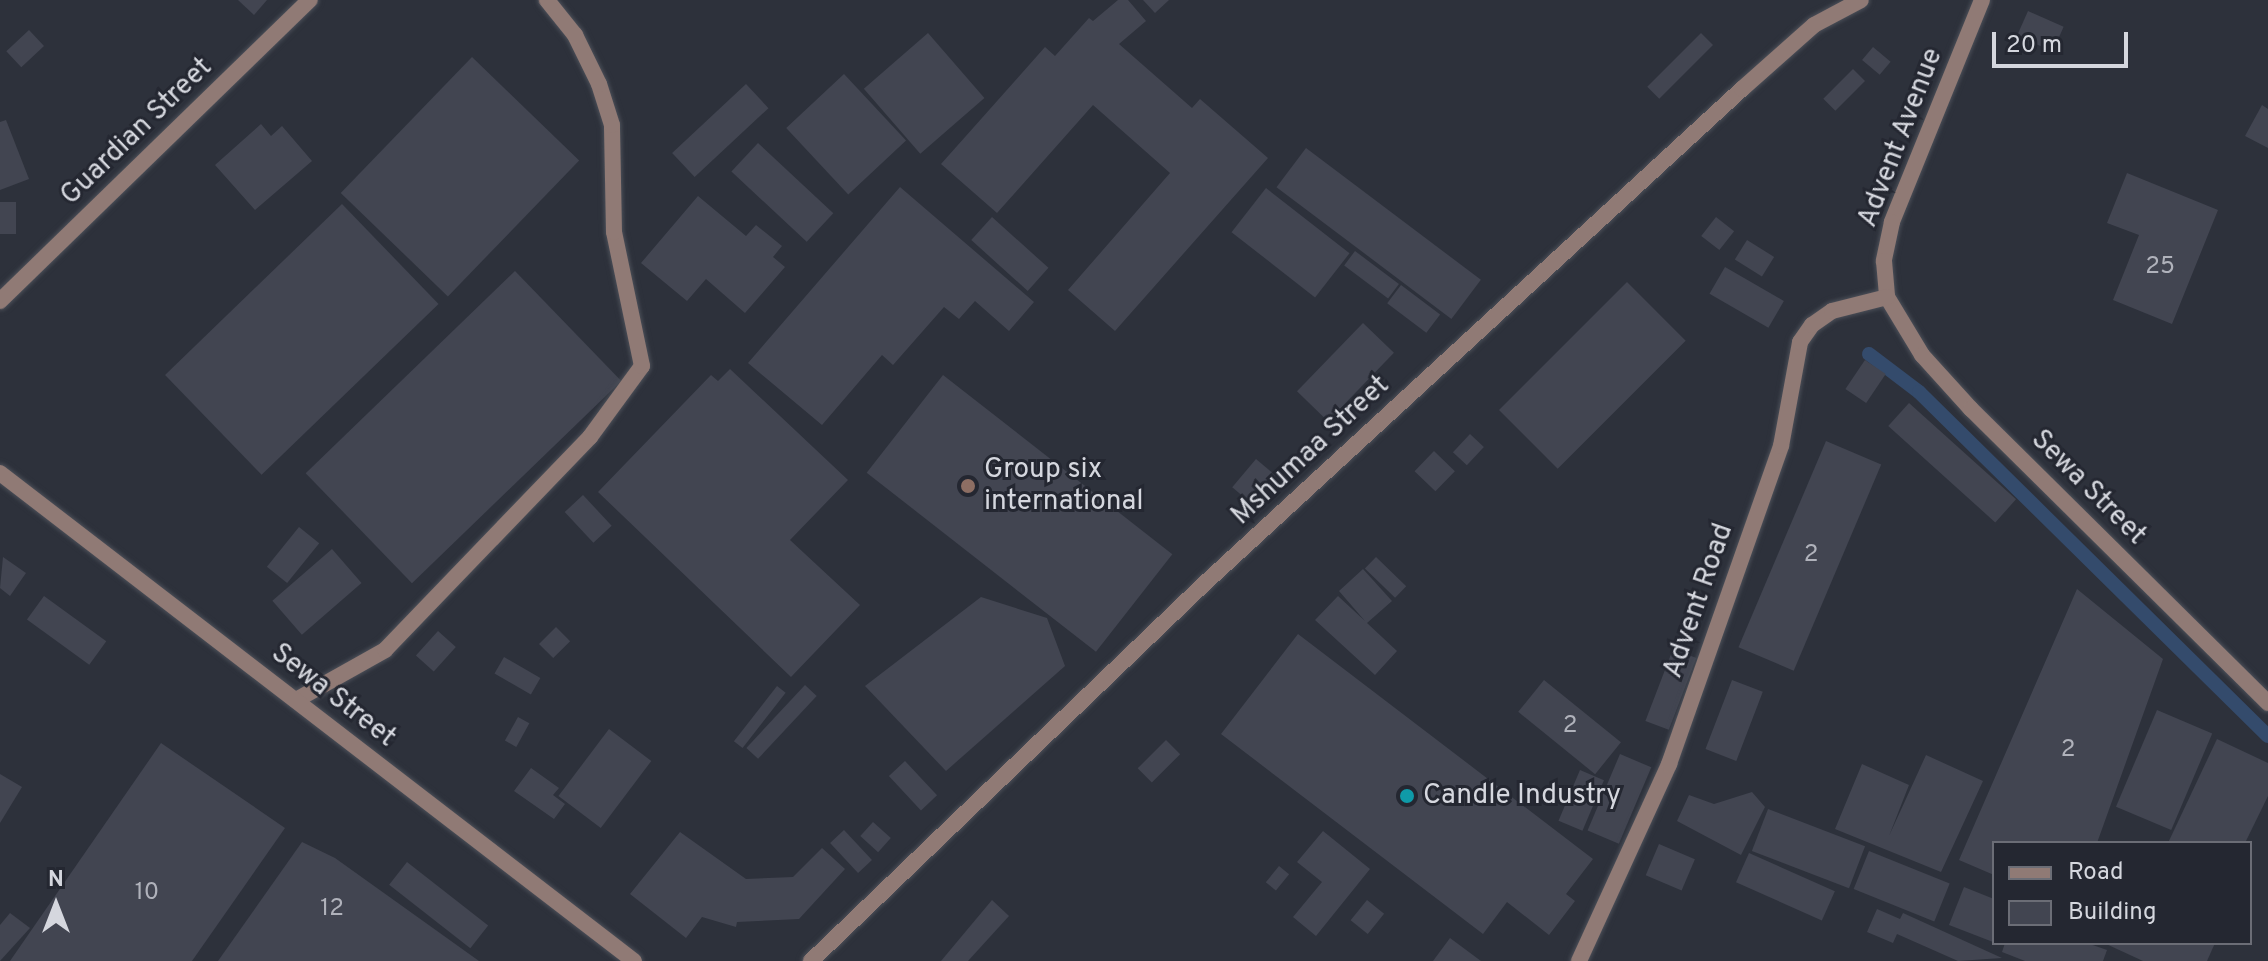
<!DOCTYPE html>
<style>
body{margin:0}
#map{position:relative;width:2268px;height:961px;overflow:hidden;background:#2d313b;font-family:Overpass,sans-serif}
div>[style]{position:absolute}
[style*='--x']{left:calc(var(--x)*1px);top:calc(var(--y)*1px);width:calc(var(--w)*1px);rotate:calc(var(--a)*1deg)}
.stream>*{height:14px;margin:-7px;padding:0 7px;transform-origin:7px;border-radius:7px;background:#344b6c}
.building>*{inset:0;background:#424551;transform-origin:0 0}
.roads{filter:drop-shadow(0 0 2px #4b4f58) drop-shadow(0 0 2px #4b4f58)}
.lane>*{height:16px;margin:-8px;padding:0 8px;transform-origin:8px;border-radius:8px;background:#907a75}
.street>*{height:16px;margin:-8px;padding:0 8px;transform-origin:8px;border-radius:8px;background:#907a75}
.dots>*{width:22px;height:22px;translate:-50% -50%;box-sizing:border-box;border:4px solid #242731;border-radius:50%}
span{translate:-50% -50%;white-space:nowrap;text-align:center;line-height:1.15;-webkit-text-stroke:6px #242731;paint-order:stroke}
.number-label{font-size:24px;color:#b0b2bb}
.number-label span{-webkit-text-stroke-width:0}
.street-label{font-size:28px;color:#d5d7de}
.poi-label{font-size:28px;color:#d5d7de}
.left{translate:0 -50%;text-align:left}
.legend{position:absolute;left:1992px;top:841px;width:260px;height:104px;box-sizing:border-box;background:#242731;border:2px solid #6b6d76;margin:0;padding:10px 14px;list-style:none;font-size:24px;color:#d5d7de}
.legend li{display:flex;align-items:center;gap:16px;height:40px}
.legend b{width:40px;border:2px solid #6b6d76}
.north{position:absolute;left:16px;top:865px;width:80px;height:80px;-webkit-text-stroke:6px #242731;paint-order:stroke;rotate:0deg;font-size:22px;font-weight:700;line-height:32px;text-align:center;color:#d5d7de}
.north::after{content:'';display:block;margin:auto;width:28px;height:36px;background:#d5d7de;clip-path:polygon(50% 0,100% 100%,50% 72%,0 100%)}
.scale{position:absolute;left:1992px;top:32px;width:136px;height:36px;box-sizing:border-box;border:4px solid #d5d7de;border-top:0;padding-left:10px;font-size:24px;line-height:28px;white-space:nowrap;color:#d5d7de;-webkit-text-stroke:6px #242731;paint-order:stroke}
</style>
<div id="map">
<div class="stream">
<i style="--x:1869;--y:354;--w:63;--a:37.2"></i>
<i style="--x:1919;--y:392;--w:490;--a:44.6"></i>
</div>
<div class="building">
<i style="clip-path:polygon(238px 0,267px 0,254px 15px)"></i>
<i style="clip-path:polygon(1118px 0,1128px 0,1146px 21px,1119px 44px,1192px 108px,1200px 99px,1268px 158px,1115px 331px,1068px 290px,1170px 173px,1093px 105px,997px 213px,941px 164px,1045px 47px,1055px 56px,1089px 18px,1093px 21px)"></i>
<i style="clip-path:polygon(1143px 0,1169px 0,1155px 13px)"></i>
<i style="left:2028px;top:11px;width:39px;height:27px;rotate:24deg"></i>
<i style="left:29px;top:30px;width:22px;height:31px;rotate:47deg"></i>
<i style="left:928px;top:33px;width:86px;height:85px;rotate:49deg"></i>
<i style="left:1701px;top:33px;width:17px;height:76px;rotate:45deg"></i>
<i style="left:1873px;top:47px;width:23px;height:17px;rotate:40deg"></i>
<i style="left:472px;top:57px;width:149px;height:189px;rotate:44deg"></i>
<i style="left:1853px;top:69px;width:17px;height:42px;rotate:45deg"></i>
<i style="left:844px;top:74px;width:91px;height:79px;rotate:47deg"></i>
<i style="left:746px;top:84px;width:33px;height:101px;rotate:47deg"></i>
<i style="clip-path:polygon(2262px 105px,2268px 109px,2268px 148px,2245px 136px)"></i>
<i style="clip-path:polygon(6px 120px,29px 179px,0 190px,0 122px)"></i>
<i style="clip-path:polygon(261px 124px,271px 136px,282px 126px,312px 161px,255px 210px,215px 165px)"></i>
<i style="left:758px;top:143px;width:103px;height:39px;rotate:43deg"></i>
<i style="left:1306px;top:148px;width:219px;height:49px;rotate:37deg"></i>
<i style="clip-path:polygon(2127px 173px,2218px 210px,2172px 324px,2113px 300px,2139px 235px,2107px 223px)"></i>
<i style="clip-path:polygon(900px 187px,1034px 302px,1009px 331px,975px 301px,959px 319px,944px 307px,893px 365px,882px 355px,822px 425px,748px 363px)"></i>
<i style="left:1266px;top:188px;width:106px;height:56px;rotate:38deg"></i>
<i style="clip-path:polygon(698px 196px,746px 236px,756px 225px,782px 246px,773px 257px,785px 267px,745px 313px,706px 279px,687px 301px,641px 263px)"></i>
<i style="left:0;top:202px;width:16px;height:32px"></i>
<i style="left:342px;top:204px;width:139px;height:246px;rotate:46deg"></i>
<i style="left:992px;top:217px;width:76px;height:31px;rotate:42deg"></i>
<i style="left:1716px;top:217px;width:23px;height:24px;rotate:38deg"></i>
<i style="left:1747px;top:240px;width:32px;height:23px;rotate:32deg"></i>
<i style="left:1355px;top:251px;width:55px;height:18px;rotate:37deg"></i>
<i style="left:1725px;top:267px;width:68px;height:31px;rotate:30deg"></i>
<i style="left:515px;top:271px;width:153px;height:291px;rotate:46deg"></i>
<i style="left:1627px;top:282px;width:83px;height:181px;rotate:45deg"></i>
<i style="left:1401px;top:285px;width:49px;height:23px;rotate:37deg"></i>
<i style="left:1363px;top:323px;width:43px;height:95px;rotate:44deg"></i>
<i style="left:1865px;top:360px;width:25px;height:35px;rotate:34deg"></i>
<i style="clip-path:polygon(730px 369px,848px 480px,790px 540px,860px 605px,791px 677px,598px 492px,711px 375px,718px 381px)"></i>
<i style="left:943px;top:375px;width:291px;height:124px;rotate:38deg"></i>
<i style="left:1909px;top:403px;width:144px;height:31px;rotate:42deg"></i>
<i style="left:1470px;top:434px;width:19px;height:25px;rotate:43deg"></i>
<i style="left:1826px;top:441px;width:60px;height:224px;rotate:23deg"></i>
<i style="left:1434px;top:451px;width:29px;height:28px;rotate:44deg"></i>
<i style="left:1256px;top:459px;width:26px;height:37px;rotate:40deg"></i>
<i style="left:583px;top:495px;width:42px;height:25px;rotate:47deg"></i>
<i style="left:299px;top:527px;width:26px;height:51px;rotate:39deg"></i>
<i style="left:332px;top:549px;width:45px;height:79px;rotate:49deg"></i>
<i style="clip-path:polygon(3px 557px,26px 573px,10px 596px,0 588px)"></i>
<i style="left:1376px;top:557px;width:42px;height:16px;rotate:44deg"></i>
<i style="clip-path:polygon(1363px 569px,1392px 601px,1367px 623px,1397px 651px,1375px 675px,1315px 620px,1338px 596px,1365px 621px,1339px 591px)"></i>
<i style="clip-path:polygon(2077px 589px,2163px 659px,2097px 843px,1994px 843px,1994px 875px,1959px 860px)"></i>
<i style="left:44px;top:596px;width:77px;height:29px;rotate:36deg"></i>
<i style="clip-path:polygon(981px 597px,1047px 618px,1065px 666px,946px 771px,865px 686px)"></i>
<i style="left:556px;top:627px;width:20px;height:24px;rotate:45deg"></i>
<i style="left:438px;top:631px;width:24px;height:33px;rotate:42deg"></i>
<i style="clip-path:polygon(1298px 634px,1593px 859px,1566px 894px,1575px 901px,1549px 935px,1507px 902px,1483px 934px,1221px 734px)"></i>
<i style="left:1673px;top:649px;width:25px;height:77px;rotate:21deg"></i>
<i style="left:504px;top:657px;width:42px;height:19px;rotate:30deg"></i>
<i style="left:1544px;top:680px;width:99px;height:41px;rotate:39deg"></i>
<i style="left:1732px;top:680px;width:33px;height:74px;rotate:21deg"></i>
<i style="left:805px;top:685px;width:16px;height:86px;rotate:43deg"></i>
<i style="left:777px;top:686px;width:11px;height:70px;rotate:38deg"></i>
<i style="left:2157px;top:710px;width:60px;height:105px;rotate:23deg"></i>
<i style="left:518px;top:717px;width:13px;height:27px;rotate:29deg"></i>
<i style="left:609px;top:729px;width:53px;height:84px;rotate:37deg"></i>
<i style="clip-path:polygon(2217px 739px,2268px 763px,2268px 796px,2245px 843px,2168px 843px)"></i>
<i style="left:1166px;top:740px;width:20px;height:40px;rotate:45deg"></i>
<i style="clip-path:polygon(161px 743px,285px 828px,192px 961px,10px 961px)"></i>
<i style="left:1620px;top:754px;width:34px;height:83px;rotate:23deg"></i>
<i style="clip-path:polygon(1926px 755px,1983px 781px,1941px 872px,1835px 829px,1862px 764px,1909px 785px,1889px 836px)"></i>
<i style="left:905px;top:761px;width:47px;height:22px;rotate:47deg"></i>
<i style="clip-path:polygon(531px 768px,559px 788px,553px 795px,565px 804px,554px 819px,514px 791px)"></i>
<i style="left:1580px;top:770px;width:26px;height:55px;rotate:23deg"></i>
<i style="clip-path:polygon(0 774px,22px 787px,0 823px)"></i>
<i style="clip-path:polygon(1752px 792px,1765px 807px,1741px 855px,1677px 821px,1689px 795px,1714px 804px)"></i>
<i style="left:1768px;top:809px;width:104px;height:45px;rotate:21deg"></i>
<i style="left:873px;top:822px;width:24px;height:19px;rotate:42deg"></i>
<i style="left:844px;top:830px;width:41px;height:19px;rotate:47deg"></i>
<i style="clip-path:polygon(1323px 831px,1370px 869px,1316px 936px,1293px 917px,1322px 882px,1297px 862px)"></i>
<i style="clip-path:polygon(680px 832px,746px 879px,793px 877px,822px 848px,845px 869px,799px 919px,737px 922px,736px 927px,702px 917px,686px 938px,630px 894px)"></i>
<i style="clip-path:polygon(302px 842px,335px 858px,479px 961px,218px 961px)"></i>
<i style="left:1659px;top:844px;width:39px;height:34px;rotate:23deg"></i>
<i style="left:1869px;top:851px;width:87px;height:41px;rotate:22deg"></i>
<i style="left:1749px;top:853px;width:94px;height:32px;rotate:24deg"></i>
<i style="left:407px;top:862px;width:103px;height:29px;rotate:38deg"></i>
<i style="left:1279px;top:866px;width:13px;height:21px;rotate:39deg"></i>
<i style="clip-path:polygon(1964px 887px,1994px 899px,1993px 942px,1949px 925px)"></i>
<i style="clip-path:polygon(992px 900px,1009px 916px,968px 961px,941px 961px)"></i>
<i style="left:1367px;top:900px;width:22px;height:26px;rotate:39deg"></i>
<i style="clip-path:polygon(1877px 909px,1900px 919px,1903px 913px,2002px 958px,1958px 961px,1897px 934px,1893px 943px,1867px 932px)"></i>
<i style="clip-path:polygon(10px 913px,30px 928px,0 961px,0 925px)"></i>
<i style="clip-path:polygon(1450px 938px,1481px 961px,1433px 961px)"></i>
<i style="clip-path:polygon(2005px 943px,2087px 943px,2107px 950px,2103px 961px,2025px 961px,2002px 952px)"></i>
<i style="clip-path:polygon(2104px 943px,2215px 943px,2207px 961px,2143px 961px)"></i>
</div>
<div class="roads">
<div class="lane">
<i style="--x:296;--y:700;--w:102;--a:-29.3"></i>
<i style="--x:385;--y:650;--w:296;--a:-46.1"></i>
<i style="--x:590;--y:437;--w:88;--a:-53.8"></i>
<i style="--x:642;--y:366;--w:137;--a:-101.8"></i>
<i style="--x:614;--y:232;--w:107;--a:-91.1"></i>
<i style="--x:612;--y:125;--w:43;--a:-107.6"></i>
<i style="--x:599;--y:84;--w:55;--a:-116.1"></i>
<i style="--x:575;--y:35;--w:45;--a:-128.7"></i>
</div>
<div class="street">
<i style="--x:1982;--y:0;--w:240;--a:112.1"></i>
<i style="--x:1892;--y:222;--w:40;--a:102"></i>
<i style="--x:1884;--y:261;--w:36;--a:85"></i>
<i style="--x:1887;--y:297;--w:68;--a:58.9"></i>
<i style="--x:1922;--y:355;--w:73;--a:47.8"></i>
<i style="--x:1971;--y:409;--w:418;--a:44.7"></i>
<i style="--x:0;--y:301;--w:432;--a:-44.2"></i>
<i style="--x:0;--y:473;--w:800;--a:37.59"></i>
<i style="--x:811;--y:961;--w:545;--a:-43.81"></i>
<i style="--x:1204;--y:584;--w:731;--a:-42.62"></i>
<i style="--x:1742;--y:89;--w:96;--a:-41.6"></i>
<i style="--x:1814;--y:25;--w:53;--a:-28"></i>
<i style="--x:1579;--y:961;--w:217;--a:-65.4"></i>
<i style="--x:1669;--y:764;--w:337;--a:-70.6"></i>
<i style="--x:1781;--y:446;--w:106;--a:-79.6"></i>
<i style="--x:1800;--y:342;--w:21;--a:-55"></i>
<i style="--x:1812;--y:325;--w:24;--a:-35"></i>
<i style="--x:1832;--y:311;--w:57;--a:-14.3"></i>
</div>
</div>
<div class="dots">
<i style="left:968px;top:486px;background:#8d6e63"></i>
<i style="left:1407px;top:796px;background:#0f9aa8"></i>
</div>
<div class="number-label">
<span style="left:2160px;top:268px">25</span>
<span style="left:1811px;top:556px">2</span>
<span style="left:1570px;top:727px">2</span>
<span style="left:2068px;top:751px">2</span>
<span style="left:147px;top:894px">10</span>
<span style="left:332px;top:910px">12</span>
</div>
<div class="street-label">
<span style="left:137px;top:132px;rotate:-44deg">Guardian Street</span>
<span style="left:1901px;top:138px;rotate:-69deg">Advent Avenue</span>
<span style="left:1311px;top:451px;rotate:-43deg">Mshumaa Street</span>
<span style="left:2088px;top:488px;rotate:45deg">Sewa Street</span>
<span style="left:1699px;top:601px;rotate:-71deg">Advent Road</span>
<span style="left:333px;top:696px;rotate:38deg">Sewa Street</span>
</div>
<div class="poi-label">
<span class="left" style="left:984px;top:486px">Group six<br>international</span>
<span class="left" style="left:1423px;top:796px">Candle Industry</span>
</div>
<ul class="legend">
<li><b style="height:10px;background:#907a75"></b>Road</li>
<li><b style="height:22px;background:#424551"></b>Building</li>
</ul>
<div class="north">N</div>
<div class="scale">20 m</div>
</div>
